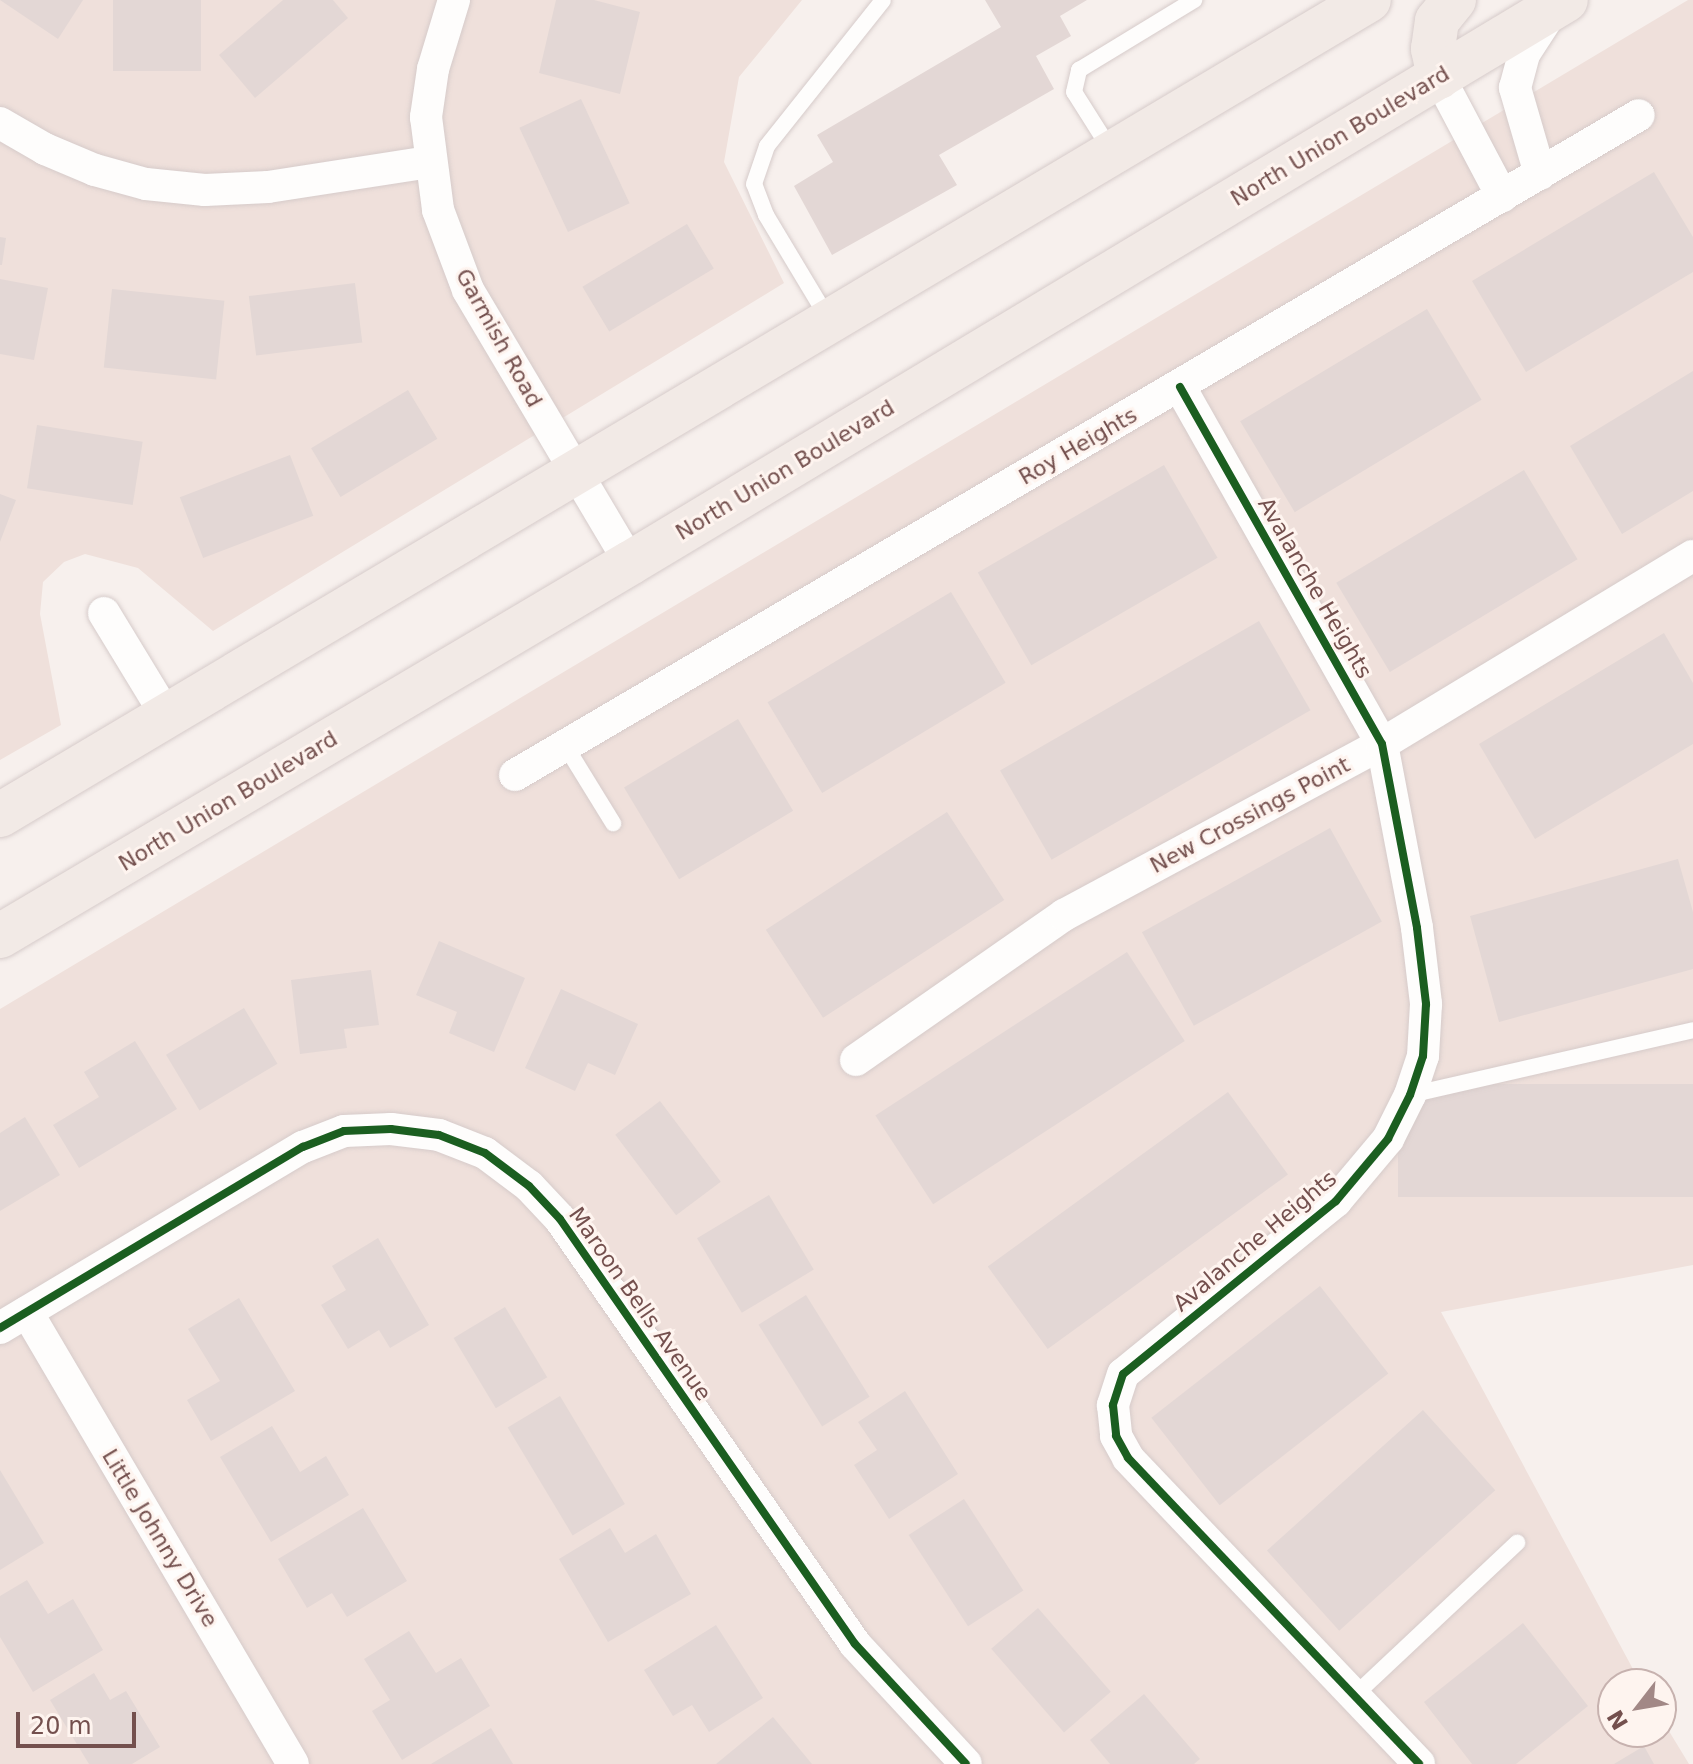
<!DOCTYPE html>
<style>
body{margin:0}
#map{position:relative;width:1693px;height:1764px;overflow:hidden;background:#f7f0ed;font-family:"DejaVu Sans",sans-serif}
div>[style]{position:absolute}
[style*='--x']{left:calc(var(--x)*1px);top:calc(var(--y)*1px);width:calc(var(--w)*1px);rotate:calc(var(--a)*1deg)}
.residential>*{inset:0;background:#efe0db}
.building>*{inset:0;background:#e3d7d5;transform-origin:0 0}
.roads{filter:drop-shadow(0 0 2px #d6cbca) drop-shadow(0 0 2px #d6cbca)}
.service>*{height:16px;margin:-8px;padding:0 8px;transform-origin:8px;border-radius:8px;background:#fefdfc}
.minor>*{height:32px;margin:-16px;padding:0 16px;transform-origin:16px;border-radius:16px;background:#fefdfc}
.primary>*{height:44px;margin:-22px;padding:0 22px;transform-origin:22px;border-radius:22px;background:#f2eae6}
.cycleway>*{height:8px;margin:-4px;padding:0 4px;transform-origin:4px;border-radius:4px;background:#1b5e20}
span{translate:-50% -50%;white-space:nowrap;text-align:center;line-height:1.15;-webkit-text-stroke:6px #fef4ef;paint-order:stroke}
.street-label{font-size:22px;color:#74504e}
.north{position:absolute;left:1597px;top:1668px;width:80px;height:80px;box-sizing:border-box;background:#fef4ef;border:2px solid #c7b2af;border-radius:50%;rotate:239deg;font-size:22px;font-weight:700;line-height:32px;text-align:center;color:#74504e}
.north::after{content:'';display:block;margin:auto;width:28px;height:36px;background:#a28886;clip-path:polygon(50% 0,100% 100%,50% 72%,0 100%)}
.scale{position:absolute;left:16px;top:1712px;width:120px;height:36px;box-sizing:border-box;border:4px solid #74504e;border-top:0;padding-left:10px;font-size:24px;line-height:28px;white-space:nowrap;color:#74504e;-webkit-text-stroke:6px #fef4ef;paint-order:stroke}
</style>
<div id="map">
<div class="residential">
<i style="clip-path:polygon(0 0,802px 0,739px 77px,724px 162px,784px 283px,213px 631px,138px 568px,85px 554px,64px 562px,43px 582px,40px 614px,61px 725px,0 760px)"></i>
<i style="clip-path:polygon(1688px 0,1693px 0,1693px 1265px,1441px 1312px,1641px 1684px,1613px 1684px,1613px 1732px,1661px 1732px,1661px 1718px,1689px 1764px,0 1764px,0 1009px)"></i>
</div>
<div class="building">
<i style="clip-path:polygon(0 0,83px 0,58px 39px)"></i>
<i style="left:113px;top:0;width:88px;height:71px"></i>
<i style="clip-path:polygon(283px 0,333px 0,348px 18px,255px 98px,219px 55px)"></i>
<i style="clip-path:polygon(556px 0,594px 0,640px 12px,620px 94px,539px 73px)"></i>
<i style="clip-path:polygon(985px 0,1087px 0,1060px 16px,1071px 36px,1036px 56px,1054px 89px,939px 155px,957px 185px,832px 255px,794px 186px,833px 162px,817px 135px,1001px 27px)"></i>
<i style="left:581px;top:99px;width:115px;height:68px;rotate:65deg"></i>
<i style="clip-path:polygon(1654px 172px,1693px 237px,1693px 272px,1526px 372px,1472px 281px)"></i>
<i style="left:687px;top:224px;width:52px;height:122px;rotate:59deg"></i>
<i style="clip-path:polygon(0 237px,6px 238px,2px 265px,0 265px)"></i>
<i style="clip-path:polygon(0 279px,48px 288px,34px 360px,0 354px)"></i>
<i style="left:355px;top:283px;width:60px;height:107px;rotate:83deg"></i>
<i style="left:112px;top:289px;width:113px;height:79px;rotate:6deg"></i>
<i style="left:1427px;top:309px;width:106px;height:218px;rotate:59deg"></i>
<i style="clip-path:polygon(1693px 371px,1693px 491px,1622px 534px,1570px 446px)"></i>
<i style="left:408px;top:390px;width:57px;height:113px;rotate:59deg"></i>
<i style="left:37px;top:425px;width:107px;height:64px;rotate:9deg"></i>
<i style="left:290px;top:455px;width:65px;height:118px;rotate:69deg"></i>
<i style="left:1164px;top:465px;width:107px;height:215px;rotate:60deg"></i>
<i style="left:1524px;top:470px;width:104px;height:219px;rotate:59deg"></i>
<i style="clip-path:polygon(0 494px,16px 500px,0 542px)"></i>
<i style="left:951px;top:592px;width:106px;height:214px;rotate:59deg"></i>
<i style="left:1259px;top:621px;width:103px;height:299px;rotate:60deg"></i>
<i style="clip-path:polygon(1664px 633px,1693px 683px,1693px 744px,1535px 839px,1479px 744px)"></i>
<i style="left:738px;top:719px;width:107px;height:133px;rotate:59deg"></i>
<i style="left:947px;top:812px;width:105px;height:216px;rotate:57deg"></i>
<i style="left:1330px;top:828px;width:107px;height:215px;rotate:61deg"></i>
<i style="clip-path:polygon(1678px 859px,1693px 912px,1693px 969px,1499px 1022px,1470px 916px)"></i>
<i style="clip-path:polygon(439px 941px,525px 978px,494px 1052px,449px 1033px,457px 1012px,416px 995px)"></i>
<i style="left:1127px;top:952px;width:106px;height:300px;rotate:57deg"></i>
<i style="clip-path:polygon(371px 970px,379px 1025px,344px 1029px,347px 1048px,300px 1054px,291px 980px)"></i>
<i style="clip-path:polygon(561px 989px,638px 1024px,615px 1075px,588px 1063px,575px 1091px,525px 1068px)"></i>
<i style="left:244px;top:1008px;width:65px;height:91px;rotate:59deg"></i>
<i style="clip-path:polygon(135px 1041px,177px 1109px,79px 1168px,53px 1125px,99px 1097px,84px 1072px)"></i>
<i style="left:1693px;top:1084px;width:113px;height:295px;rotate:90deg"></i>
<i style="left:1228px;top:1092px;width:102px;height:297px;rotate:54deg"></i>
<i style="left:660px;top:1101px;width:101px;height:56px;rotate:53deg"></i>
<i style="clip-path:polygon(25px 1117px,60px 1175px,0 1211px,0 1133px)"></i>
<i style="left:769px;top:1195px;width:87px;height:84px;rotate:59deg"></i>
<i style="clip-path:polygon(378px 1238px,429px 1325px,390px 1348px,379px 1330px,348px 1349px,321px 1305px,346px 1290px,332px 1266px)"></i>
<i style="left:1320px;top:1286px;width:111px;height:214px;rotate:52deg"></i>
<i style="left:806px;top:1295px;width:120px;height:56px;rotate:58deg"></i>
<i style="clip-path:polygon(239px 1298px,295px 1391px,211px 1441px,187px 1400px,220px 1381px,188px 1329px)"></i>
<i style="left:505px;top:1307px;width:82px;height:60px;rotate:59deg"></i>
<i style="clip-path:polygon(905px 1391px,958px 1474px,889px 1519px,854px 1465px,877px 1450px,858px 1422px)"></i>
<i style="left:560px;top:1396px;width:126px;height:61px;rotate:59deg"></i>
<i style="left:1423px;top:1410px;width:108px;height:210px;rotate:48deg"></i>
<i style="clip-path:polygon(272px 1426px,300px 1472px,326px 1456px,349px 1495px,271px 1542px,220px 1457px)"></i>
<i style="clip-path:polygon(0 1470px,44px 1543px,0 1570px)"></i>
<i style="left:964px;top:1499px;width:109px;height:66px;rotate:57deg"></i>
<i style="clip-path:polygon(363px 1508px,407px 1581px,347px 1617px,332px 1593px,307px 1608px,278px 1559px)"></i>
<i style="clip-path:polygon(610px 1528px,625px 1553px,656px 1534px,691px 1594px,608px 1642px,559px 1559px)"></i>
<i style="clip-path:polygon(27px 1580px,48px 1614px,73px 1599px,103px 1650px,33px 1692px,0 1637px,0 1596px)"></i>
<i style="left:1038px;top:1608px;width:111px;height:62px;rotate:49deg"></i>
<i style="clip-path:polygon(1523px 1623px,1588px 1706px,1516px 1764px,1472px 1764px,1424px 1702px)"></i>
<i style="clip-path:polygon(716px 1625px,763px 1698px,709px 1732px,692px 1705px,673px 1716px,644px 1670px)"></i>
<i style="clip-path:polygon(409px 1631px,436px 1673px,461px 1658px,490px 1706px,402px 1760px,372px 1711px,390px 1700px,364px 1659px)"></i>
<i style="clip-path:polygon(94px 1673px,110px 1700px,126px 1691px,160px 1747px,132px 1764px,89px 1764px,50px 1700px)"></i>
<i style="clip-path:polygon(1144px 1694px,1200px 1759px,1194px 1764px,1110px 1764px,1090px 1740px)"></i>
<i style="clip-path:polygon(773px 1717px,812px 1764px,716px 1764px)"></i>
<i style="clip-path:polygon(491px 1728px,513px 1764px,431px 1764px)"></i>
<i style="clip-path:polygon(1644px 1746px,1654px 1764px,1614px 1764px)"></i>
</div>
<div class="roads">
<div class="service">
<i style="--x:1112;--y:152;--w:71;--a:-122.3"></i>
<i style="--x:1074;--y:92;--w:23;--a:-77"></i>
<i style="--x:1079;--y:70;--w:135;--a:-31.3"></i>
<i style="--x:829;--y:320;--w:122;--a:-121"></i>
<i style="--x:766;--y:215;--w:33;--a:-111"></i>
<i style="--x:754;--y:184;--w:40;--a:-71.1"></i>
<i style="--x:767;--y:146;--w:186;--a:-51.5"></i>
<i style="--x:565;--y:745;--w:92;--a:58.4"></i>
<i style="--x:1410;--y:1095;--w:290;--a:-12.9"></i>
<i style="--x:1354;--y:1696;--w:224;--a:-43.2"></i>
</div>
<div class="minor">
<i style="--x:454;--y:0;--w:72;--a:106.9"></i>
<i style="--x:433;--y:69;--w:49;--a:98.3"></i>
<i style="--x:426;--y:117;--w:94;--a:82.6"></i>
<i style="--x:438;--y:210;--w:85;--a:69.4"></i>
<i style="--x:468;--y:290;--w:317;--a:59.3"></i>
<i style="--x:1439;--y:77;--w:135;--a:62.1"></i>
<i style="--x:0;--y:123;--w:52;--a:30"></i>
<i style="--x:45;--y:149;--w:54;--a:22.8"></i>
<i style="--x:95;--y:170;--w:53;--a:15.4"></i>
<i style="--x:146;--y:184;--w:59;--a:5.8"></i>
<i style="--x:205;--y:190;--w:63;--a:-2.7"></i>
<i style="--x:268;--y:187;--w:164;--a:-8.8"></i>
<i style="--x:1540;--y:174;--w:90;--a:-106.2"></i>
<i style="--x:1515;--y:88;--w:35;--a:-75"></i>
<i style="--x:1524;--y:54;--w:48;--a:-57"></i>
<i style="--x:1180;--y:387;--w:410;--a:60.5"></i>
<i style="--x:1382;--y:744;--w:187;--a:79.2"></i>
<i style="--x:1417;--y:928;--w:77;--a:83.2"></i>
<i style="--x:1426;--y:1004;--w:52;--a:93.3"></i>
<i style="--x:1423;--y:1056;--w:41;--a:108.4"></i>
<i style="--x:1410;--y:1095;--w:49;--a:116.6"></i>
<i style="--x:1388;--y:1139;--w:81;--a:130"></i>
<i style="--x:1336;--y:1201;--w:274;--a:140.9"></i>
<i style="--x:1123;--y:1374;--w:33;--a:108"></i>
<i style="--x:1113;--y:1405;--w:31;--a:84"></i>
<i style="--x:1116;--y:1436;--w:25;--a:61"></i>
<i style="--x:1128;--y:1458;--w:422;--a:46.4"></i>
<i style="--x:104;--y:613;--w:119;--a:58.7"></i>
<i style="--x:515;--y:775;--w:1303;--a:-30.42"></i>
<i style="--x:856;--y:1060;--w:254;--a:-34.9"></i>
<i style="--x:1064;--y:915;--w:361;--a:-28.3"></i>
<i style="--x:1382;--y:744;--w:363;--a:-31.2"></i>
<i style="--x:27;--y:1312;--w:524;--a:59.52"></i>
<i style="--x:0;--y:1328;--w:353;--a:-30.9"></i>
<i style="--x:303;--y:1147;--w:44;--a:-21.3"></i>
<i style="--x:344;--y:1131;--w:47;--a:-2.4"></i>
<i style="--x:391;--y:1129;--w:48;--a:7.1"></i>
<i style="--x:439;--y:1135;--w:49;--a:21.4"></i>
<i style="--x:485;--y:1153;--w:55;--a:36.9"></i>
<i style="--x:529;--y:1186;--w:45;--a:46.8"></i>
<i style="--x:560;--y:1219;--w:517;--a:55.23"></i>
<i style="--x:855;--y:1644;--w:163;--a:47.2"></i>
</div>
<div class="primary">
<i style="--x:1439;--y:77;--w:29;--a:-102"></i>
<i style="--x:1433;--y:49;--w:28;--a:-82"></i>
<i style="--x:1437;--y:21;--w:27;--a:-51"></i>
<i style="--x:0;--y:815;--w:1593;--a:-30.77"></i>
<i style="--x:0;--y:936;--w:732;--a:-30.63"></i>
<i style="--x:630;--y:563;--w:1092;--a:-31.03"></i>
</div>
</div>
<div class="cycleway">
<i style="--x:1180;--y:387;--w:410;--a:60.5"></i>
<i style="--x:1382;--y:744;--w:187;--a:79.2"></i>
<i style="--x:1417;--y:928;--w:77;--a:83.2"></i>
<i style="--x:1426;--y:1004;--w:52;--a:93.3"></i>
<i style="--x:1423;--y:1056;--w:41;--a:108.4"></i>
<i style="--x:1410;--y:1095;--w:49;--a:116.6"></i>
<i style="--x:1388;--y:1139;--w:81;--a:130"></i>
<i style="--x:1336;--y:1201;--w:274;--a:140.9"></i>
<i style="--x:1123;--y:1374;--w:33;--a:108"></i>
<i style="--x:1113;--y:1405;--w:31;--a:84"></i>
<i style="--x:1116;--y:1436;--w:25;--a:61"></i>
<i style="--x:1128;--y:1458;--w:422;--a:46.4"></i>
<i style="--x:0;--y:1328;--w:353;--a:-30.9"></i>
<i style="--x:303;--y:1147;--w:44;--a:-21.3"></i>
<i style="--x:344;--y:1131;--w:47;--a:-2.4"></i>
<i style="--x:391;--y:1129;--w:48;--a:7.1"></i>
<i style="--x:439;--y:1135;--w:49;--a:21.4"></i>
<i style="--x:485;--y:1153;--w:55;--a:36.9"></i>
<i style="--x:529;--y:1186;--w:45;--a:46.8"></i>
<i style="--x:560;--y:1219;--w:517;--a:55.23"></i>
<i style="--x:855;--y:1644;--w:163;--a:47.2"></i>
</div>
<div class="street-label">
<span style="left:1340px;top:136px;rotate:-31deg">North Union Boulevard</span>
<span style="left:499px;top:338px;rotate:61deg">Garmish Road</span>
<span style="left:1078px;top:446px;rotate:-30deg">Roy Heights</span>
<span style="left:785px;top:470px;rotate:-31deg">North Union Boulevard</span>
<span style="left:1315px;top:588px;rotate:60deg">Avalanche Heights</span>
<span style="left:228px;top:801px;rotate:-31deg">North Union Boulevard</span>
<span style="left:1250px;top:815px;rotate:-28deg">New Crossings Point</span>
<span style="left:1255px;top:1241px;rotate:-40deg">Avalanche Heights</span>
<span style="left:640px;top:1304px;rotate:55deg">Maroon Bells Avenue</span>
<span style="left:160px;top:1538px;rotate:59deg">Little Johnny Drive</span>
</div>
<div class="north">N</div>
<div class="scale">20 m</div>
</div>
